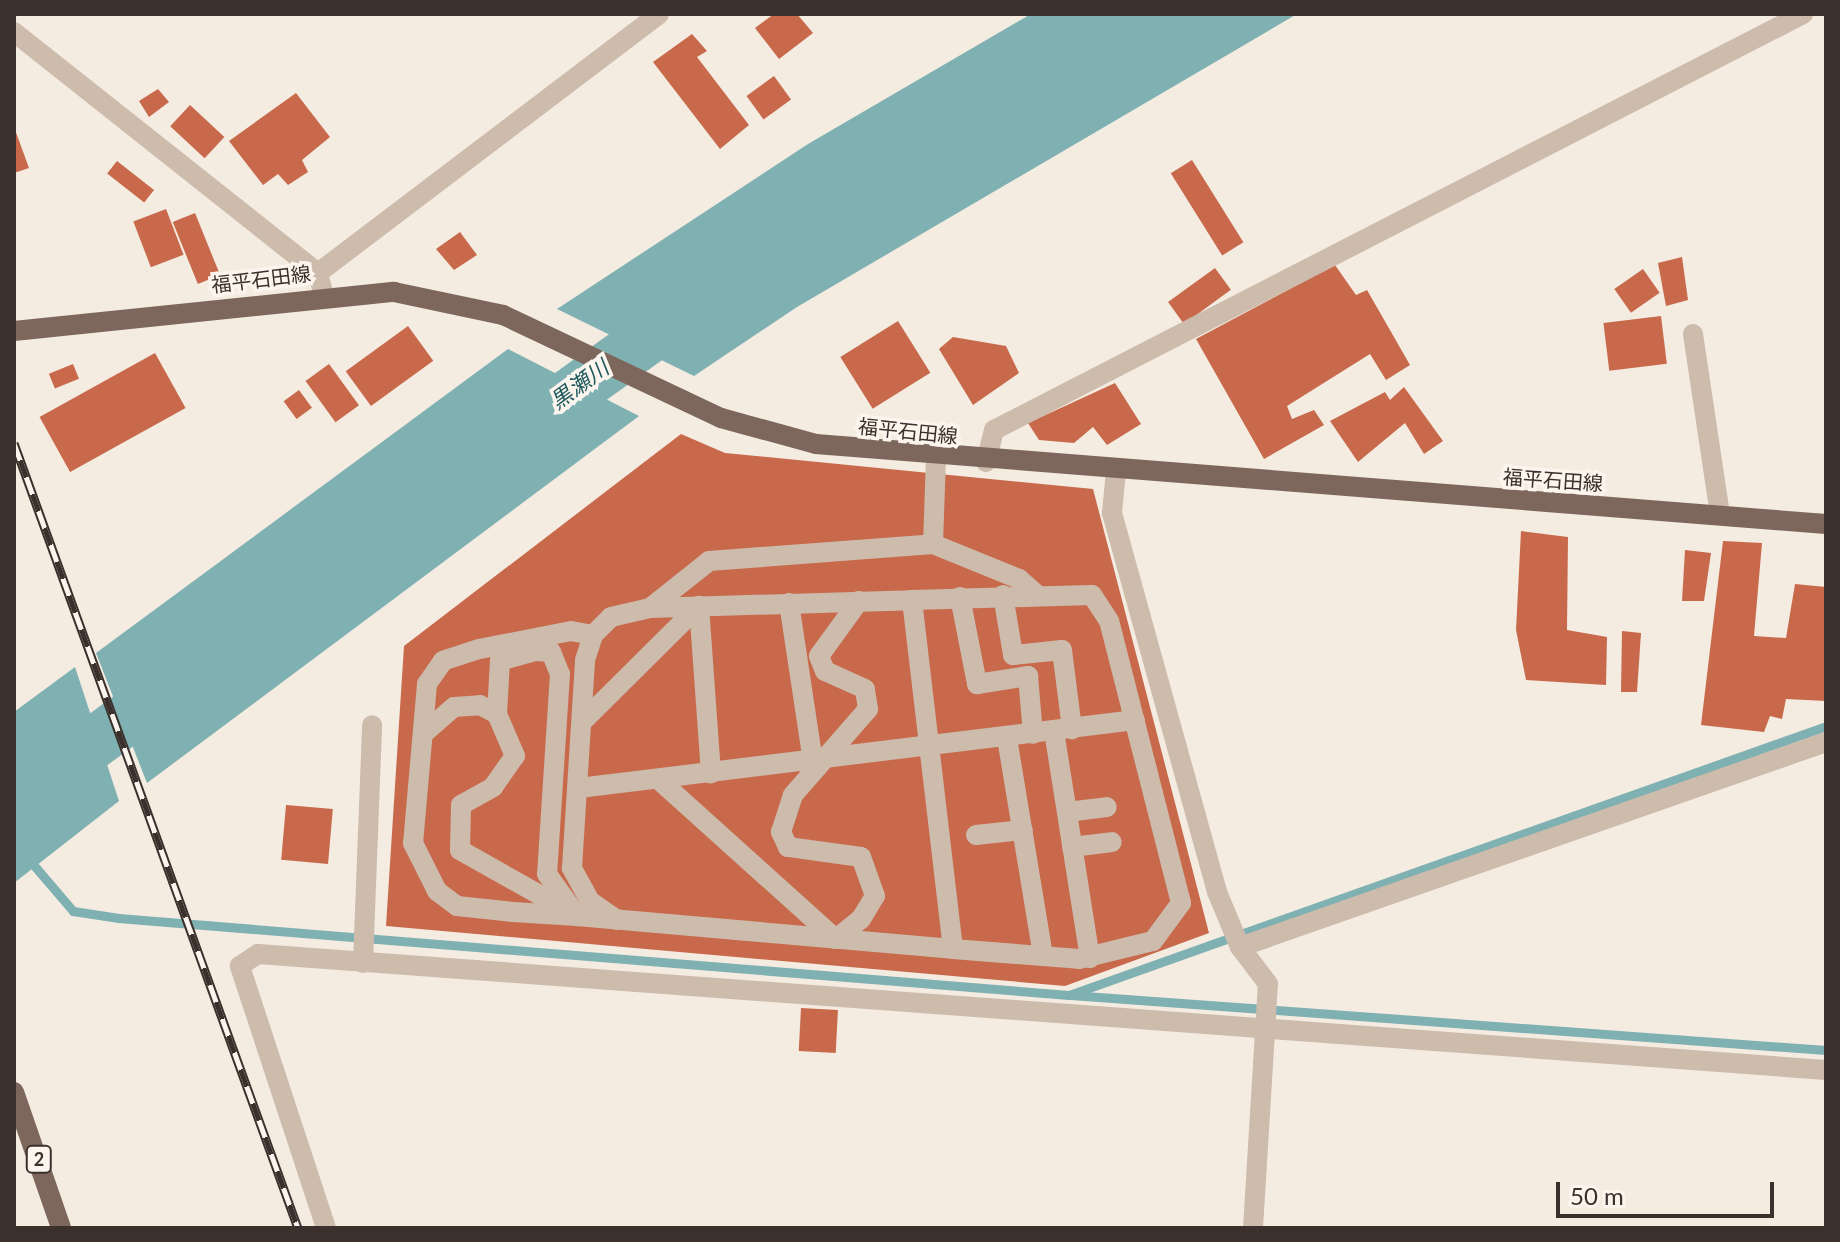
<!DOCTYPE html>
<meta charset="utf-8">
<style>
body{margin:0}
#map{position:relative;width:1840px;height:1242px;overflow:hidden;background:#f4ebe1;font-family:Lato,"Noto Sans JP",sans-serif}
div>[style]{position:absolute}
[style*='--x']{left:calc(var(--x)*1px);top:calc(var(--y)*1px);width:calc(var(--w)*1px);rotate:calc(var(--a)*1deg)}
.water>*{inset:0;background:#7fb0b2}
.stream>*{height:9px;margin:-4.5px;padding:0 4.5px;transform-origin:4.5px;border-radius:4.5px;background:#7fb0b2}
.river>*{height:52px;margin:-26px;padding:0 26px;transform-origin:26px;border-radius:26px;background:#7fb0b2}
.building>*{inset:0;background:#c8694b;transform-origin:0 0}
.minor>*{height:20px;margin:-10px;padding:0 10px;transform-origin:10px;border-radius:10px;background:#cdbbac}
.major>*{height:20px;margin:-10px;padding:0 10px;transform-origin:10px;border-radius:10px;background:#7d675c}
.rail>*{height:9px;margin-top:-4.5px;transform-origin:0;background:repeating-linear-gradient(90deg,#fbf5ee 0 18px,#3b302b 0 36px);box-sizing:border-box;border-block:2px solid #3b302b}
span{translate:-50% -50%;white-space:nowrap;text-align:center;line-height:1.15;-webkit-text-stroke:7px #fbf5ee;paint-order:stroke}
.shield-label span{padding:2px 6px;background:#fbf5ee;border:2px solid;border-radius:6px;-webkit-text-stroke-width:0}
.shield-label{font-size:18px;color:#3b302b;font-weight:700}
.street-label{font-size:20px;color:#3b302b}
.water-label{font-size:22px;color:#1f5a5e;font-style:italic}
.frame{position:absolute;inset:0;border:16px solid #3b302b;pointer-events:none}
.scale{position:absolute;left:1556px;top:1182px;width:218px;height:36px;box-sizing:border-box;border:4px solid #3b302b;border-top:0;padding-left:10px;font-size:24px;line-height:28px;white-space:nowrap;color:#3b302b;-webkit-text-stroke:6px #fbf5ee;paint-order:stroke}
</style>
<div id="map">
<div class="water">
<i style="clip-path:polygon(1031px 14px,1297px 14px,797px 307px,694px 376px,557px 309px,808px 144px)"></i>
<i style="clip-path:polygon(508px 349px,639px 416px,147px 783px,96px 653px)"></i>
<i style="clip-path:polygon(75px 667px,119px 801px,14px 883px,14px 712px)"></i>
</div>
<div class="stream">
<i style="--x:14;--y:842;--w:91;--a:49.5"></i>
<i style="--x:73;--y:911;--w:46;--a:8.8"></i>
<i style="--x:118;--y:918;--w:954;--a:4.63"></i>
<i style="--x:1069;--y:995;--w:803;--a:-19.56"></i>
<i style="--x:1071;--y:995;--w:757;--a:4.17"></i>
</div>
<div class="river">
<i style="--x:523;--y:428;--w:206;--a:-35.7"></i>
<i style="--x:14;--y:801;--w:205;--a:-36.1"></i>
</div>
<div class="building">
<i style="clip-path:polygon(774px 14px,797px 14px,813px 33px,779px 59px,755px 28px)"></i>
<i style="clip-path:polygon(692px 34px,707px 51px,697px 57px,749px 125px,720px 149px,653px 62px)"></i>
<i style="left:774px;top:76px;width:29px;height:34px;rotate:54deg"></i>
<i style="clip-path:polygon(158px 89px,169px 102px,149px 117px,139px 101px)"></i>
<i style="clip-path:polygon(296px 93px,330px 137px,302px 160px,308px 172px,288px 185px,278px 174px,263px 185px,229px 141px)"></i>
<i style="left:190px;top:105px;width:47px;height:29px;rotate:43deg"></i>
<i style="clip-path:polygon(14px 127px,29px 168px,14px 173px)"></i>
<i style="left:1192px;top:160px;width:97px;height:25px;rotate:58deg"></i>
<i style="left:117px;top:161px;width:47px;height:16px;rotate:38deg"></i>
<i style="left:166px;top:209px;width:49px;height:35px;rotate:69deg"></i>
<i style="left:195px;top:213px;width:67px;height:24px;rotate:68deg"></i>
<i style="clip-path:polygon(460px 232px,477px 255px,454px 270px,436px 249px)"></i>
<i style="clip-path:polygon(1682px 257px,1688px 300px,1666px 306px,1658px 263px)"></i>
<i style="clip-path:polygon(1335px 265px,1356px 295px,1367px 290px,1410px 365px,1386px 380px,1370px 354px,1287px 406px,1292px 419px,1314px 410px,1324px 425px,1264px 459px,1196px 339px)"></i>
<i style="left:1215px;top:268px;width:27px;height:58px;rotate:54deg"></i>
<i style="left:1643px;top:269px;width:29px;height:35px;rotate:55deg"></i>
<i style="left:1661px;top:316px;width:48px;height:58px;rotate:83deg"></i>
<i style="left:898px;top:321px;width:61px;height:68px;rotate:58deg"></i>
<i style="left:408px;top:326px;width:43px;height:77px;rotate:54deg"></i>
<i style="clip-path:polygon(953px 337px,1006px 346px,1019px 373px,973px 405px,939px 349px)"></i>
<i style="left:155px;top:353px;width:63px;height:132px;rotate:61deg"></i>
<i style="left:73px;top:364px;width:16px;height:26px;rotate:68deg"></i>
<i style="left:329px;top:364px;width:51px;height:29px;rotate:54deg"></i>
<i style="clip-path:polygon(1115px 383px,1141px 424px,1107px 445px,1093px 427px,1074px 443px,1039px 440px,1028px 423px)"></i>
<i style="clip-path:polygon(1404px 387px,1443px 441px,1424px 454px,1405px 423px,1358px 462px,1330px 421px,1385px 392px,1390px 400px)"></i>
<i style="left:299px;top:390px;width:22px;height:19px;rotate:54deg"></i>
<i style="clip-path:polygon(681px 434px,725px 453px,1093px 489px,1209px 933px,1065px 986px,386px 926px,404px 646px)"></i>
<i style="clip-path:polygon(1521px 531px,1568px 537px,1567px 630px,1607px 637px,1606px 685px,1526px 680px,1516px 630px)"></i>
<i style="clip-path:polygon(1723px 541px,1762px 543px,1754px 636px,1786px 638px,1795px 584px,1826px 587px,1826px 701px,1786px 699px,1782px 719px,1770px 716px,1764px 732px,1701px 725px)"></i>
<i style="clip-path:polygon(1685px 550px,1711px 553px,1704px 601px,1682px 601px)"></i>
<i style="clip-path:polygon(1622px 631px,1641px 633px,1637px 692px,1621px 692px)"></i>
<i style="left:286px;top:805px;width:47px;height:55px;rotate:5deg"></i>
<i style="left:801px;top:1008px;width:37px;height:43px;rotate:3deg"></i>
</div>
<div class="minor">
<i style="--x:14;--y:32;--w:388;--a:38.4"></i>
<i style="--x:324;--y:296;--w:24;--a:-105"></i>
<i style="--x:318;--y:273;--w:428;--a:-37.2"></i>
<i style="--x:1693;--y:334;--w:183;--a:81.5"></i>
<i style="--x:986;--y:462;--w:33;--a:-76"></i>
<i style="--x:994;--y:430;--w:910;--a:-27.21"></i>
<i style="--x:1116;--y:470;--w:43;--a:95.3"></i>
<i style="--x:1112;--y:513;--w:393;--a:74.5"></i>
<i style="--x:1217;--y:892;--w:60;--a:67.3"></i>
<i style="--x:933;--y:544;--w:93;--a:22.1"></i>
<i style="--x:1019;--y:579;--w:21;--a:41"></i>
<i style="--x:1003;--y:595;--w:61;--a:80.5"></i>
<i style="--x:1013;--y:655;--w:49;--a:-5.8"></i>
<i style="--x:1062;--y:650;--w:80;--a:82.8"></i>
<i style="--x:960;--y:597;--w:89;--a:78.9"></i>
<i style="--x:977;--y:684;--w:52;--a:-8.9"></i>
<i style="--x:1028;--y:676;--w:58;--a:85.1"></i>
<i style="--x:789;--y:603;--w:161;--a:81.4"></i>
<i style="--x:699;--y:606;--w:168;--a:85.9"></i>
<i style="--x:650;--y:608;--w:75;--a:-38.5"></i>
<i style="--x:709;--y:561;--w:225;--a:-4.3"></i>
<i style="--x:933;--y:544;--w:85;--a:-88"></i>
<i style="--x:593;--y:635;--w:22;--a:-170"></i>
<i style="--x:571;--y:631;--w:94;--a:168.9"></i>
<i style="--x:479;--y:649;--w:38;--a:162"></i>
<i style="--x:443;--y:661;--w:28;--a:125"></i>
<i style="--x:427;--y:684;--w:160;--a:95"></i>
<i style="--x:413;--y:843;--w:54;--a:63.4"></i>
<i style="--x:437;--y:891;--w:25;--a:37"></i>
<i style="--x:457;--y:906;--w:56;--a:6.1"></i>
<i style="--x:513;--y:912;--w:64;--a:3.6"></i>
<i style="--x:577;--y:916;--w:377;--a:5"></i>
<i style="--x:953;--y:949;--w:126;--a:4.5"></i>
<i style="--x:1079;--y:959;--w:76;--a:-13.7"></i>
<i style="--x:1153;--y:941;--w:47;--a:-53.6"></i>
<i style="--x:1181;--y:903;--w:291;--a:-104.3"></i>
<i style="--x:1109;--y:621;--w:31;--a:-123"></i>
<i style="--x:1092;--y:595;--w:180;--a:178.4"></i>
<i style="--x:912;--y:600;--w:351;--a:83.3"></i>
<i style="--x:536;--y:651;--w:15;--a:4"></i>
<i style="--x:551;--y:652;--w:24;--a:68"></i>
<i style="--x:560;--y:674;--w:200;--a:93.7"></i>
<i style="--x:547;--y:874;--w:52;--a:54.5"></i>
<i style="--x:577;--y:916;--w:134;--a:-150.6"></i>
<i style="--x:460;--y:850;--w:45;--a:-88.7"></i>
<i style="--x:461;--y:805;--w:37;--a:-29"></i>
<i style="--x:493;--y:787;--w:38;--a:-55"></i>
<i style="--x:515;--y:756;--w:46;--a:-113.2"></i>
<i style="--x:497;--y:714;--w:53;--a:-86.8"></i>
<i style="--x:500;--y:661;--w:37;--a:-16"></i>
<i style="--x:582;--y:722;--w:165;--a:-44.8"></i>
<i style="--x:1054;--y:731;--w:230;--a:81"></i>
<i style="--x:423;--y:734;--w:41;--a:-41.1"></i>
<i style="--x:454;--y:707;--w:26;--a:-4"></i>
<i style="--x:480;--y:705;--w:19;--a:28"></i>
<i style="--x:1007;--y:738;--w:221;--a:80.6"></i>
<i style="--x:658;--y:779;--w:239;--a:42"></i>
<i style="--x:836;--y:939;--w:32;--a:-39"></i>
<i style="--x:861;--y:919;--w:27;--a:-59"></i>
<i style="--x:875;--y:896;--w:41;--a:-109.7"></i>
<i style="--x:861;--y:857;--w:74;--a:-172.2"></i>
<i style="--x:788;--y:847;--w:17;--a:-115"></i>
<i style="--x:781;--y:832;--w:39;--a:-72"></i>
<i style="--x:793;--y:795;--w:114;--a:-48.9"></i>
<i style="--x:868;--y:709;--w:20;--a:-99"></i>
<i style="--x:865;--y:689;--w:44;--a:-155.8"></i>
<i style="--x:825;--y:671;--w:16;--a:-112"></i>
<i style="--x:819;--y:656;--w:68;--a:-54"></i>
<i style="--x:579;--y:788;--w:560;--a:-6.97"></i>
<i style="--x:1067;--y:812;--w:40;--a:-7.1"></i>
<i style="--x:976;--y:835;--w:47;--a:-6.1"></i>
<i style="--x:1072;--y:847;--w:40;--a:-7.1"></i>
<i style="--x:617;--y:920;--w:33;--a:-145"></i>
<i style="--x:590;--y:901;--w:38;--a:-119"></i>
<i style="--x:572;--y:868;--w:208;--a:-86.4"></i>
<i style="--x:585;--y:660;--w:26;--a:-72"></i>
<i style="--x:593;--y:635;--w:25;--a:-45"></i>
<i style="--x:611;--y:617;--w:40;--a:-13"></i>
<i style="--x:650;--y:608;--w:262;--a:-1.7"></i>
<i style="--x:363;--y:963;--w:238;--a:-87.8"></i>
<i style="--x:326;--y:1228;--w:276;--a:-108.2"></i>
<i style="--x:240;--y:966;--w:22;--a:-34"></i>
<i style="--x:258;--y:954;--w:1572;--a:4.23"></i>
<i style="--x:1253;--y:1228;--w:244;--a:-86.5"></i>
<i style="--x:1268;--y:984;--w:46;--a:-127.1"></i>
<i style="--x:1240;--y:947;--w:621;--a:-19.28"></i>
</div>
<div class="major">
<i style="--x:14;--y:331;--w:382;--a:-5.9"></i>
<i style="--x:394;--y:292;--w:111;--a:11.9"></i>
<i style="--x:503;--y:315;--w:241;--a:25.3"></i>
<i style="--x:721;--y:418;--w:98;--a:15.3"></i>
<i style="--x:816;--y:444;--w:1013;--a:4.53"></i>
<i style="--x:14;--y:1092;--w:144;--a:70.9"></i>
</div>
<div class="rail">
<i style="--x:14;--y:443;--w:835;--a:70.11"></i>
</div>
<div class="shield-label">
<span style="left:39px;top:1159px">2</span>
</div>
<div class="street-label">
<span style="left:261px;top:279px;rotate:-7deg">福平石田線</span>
<span style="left:908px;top:431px;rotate:6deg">福平石田線</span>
<span style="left:1553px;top:480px;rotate:4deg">福平石田線</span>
</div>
<div class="water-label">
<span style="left:579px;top:384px;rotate:-36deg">黒瀬川</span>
</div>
<div class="frame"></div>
<div class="scale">50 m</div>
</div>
